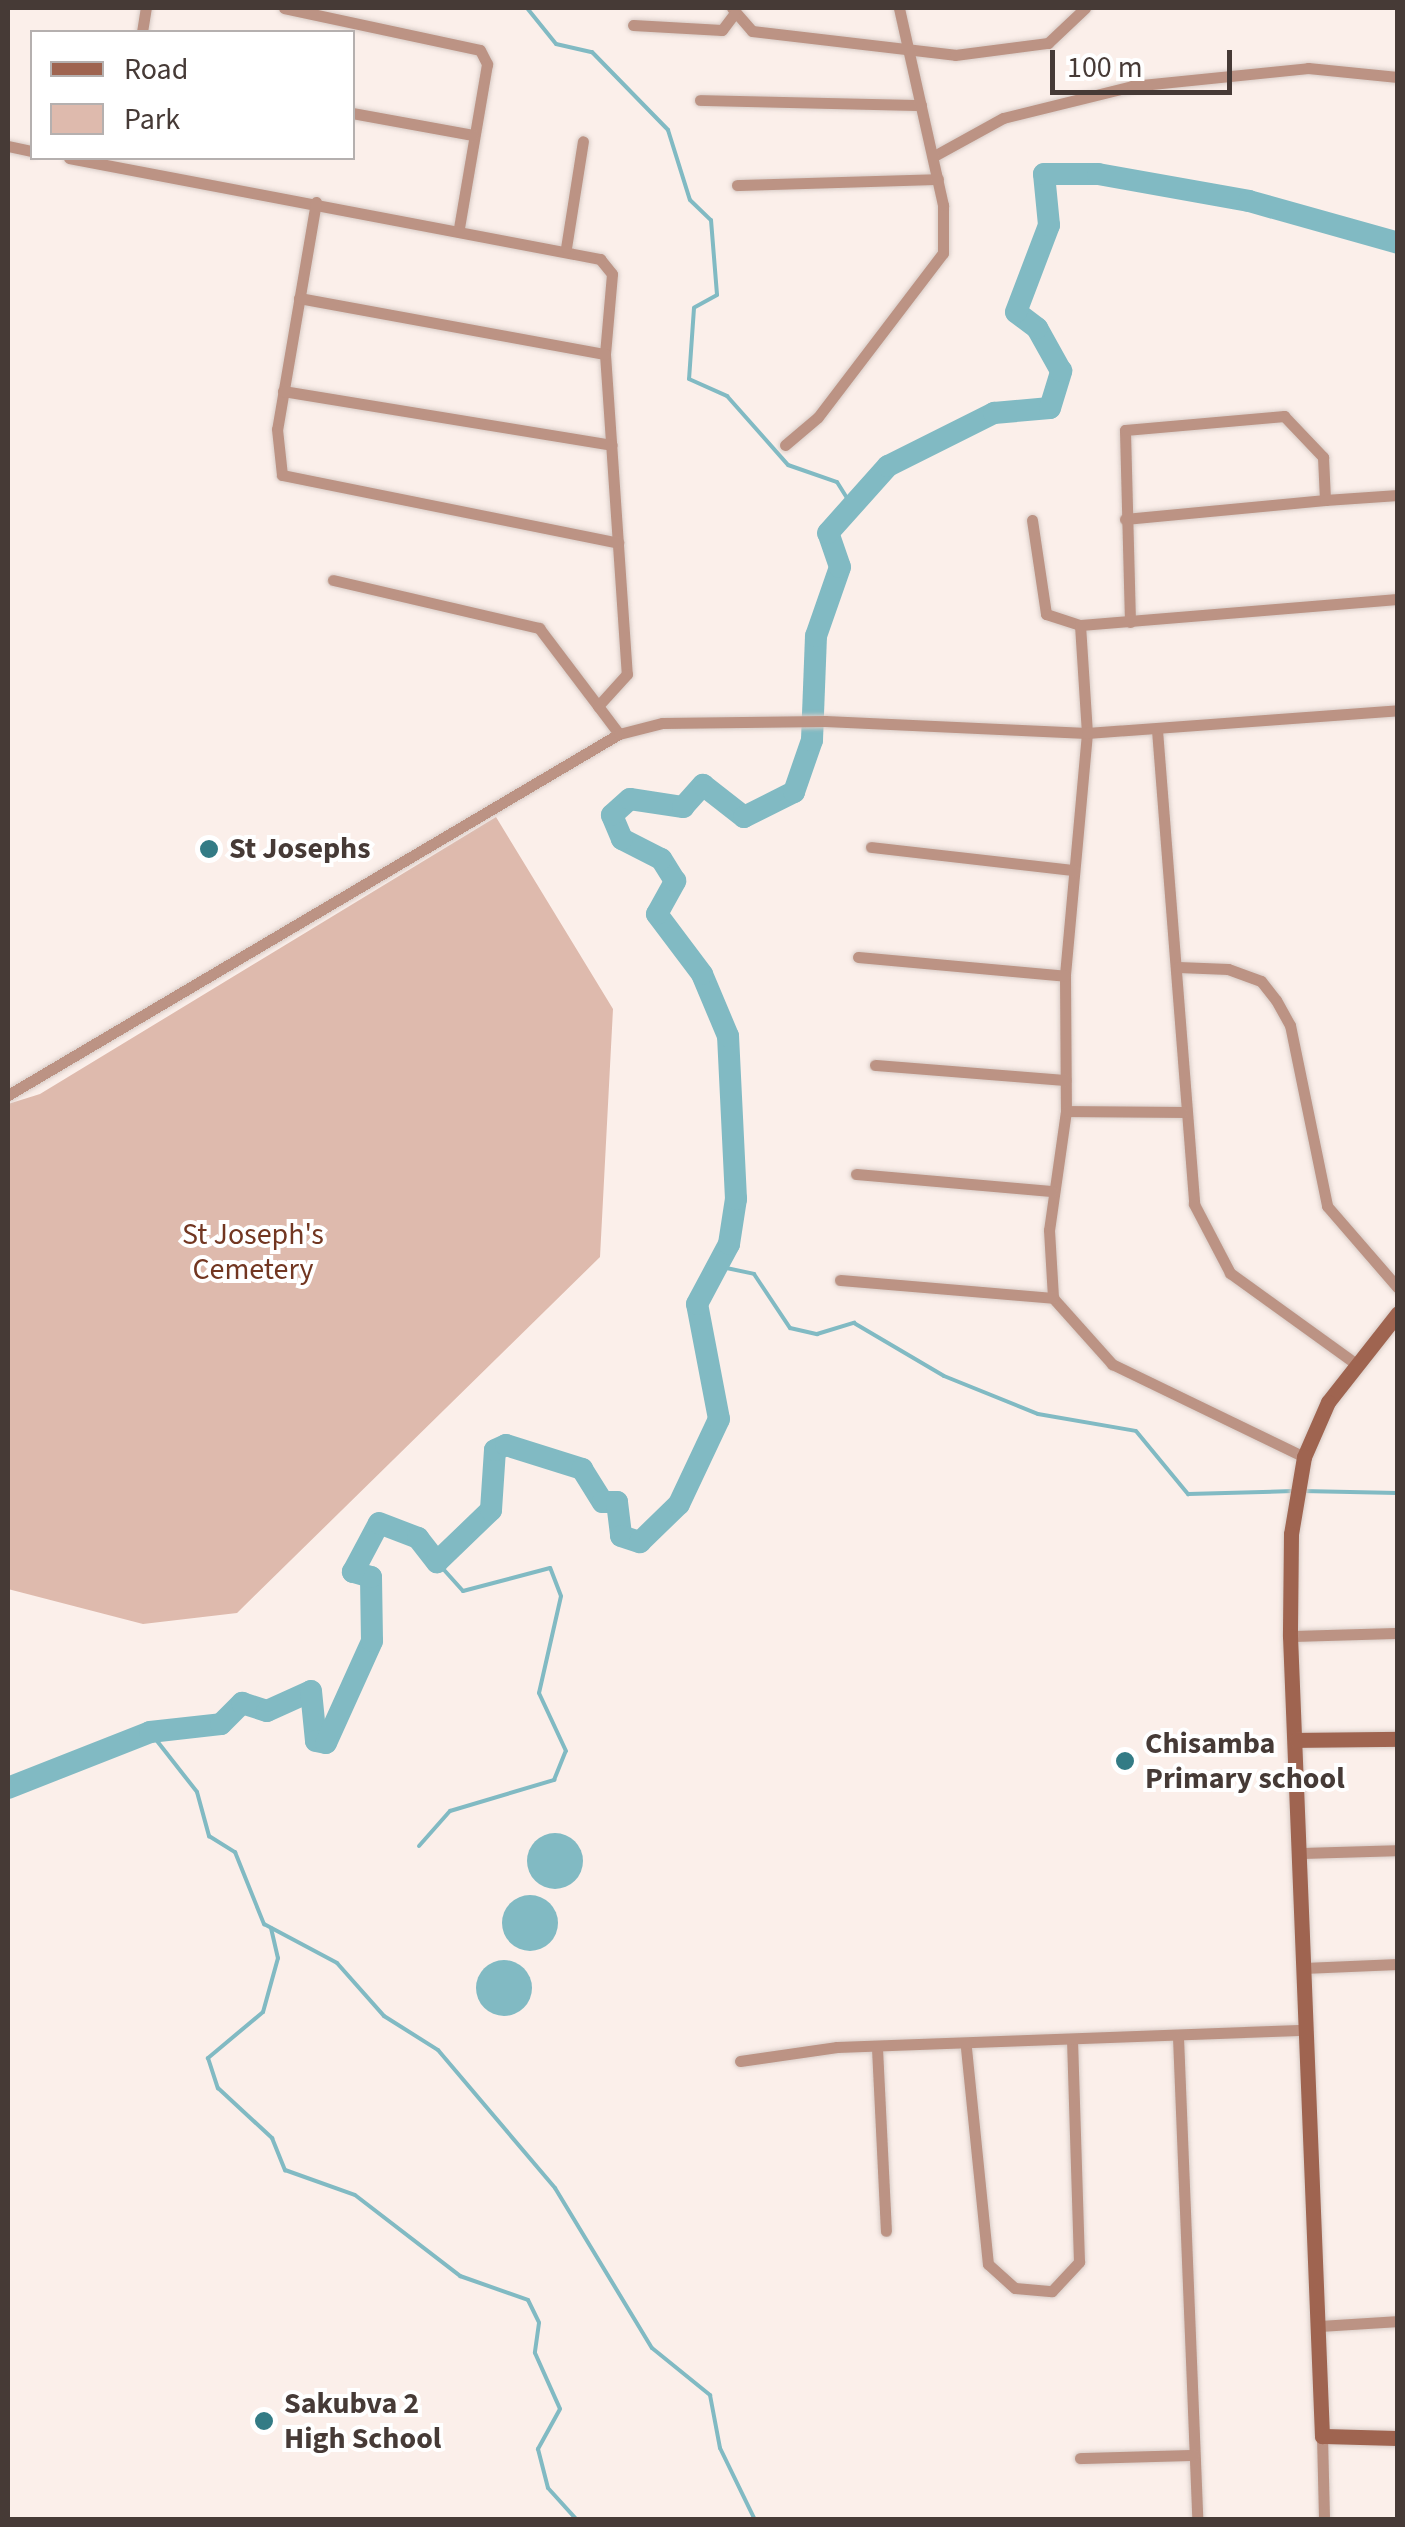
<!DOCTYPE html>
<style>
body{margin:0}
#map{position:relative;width:1405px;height:2527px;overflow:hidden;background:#fbefea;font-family:"Source Sans 3",sans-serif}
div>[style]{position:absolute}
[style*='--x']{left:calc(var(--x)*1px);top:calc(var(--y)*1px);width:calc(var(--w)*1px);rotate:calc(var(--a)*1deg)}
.green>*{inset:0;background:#debaad}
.water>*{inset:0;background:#81bac3}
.round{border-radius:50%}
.stream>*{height:4px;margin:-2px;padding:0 2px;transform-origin:2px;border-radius:2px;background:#81bac3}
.river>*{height:22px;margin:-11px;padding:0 11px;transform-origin:11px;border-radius:11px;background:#81bac3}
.roads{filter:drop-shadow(0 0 2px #d7cbc6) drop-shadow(0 0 2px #d7cbc6)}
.street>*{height:11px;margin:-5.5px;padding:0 5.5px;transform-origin:5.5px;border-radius:5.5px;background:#bc9384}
.secondary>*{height:15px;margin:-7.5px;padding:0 7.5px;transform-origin:7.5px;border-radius:7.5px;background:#9f6450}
.dots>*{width:28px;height:28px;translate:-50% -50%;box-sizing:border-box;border:5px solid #fff;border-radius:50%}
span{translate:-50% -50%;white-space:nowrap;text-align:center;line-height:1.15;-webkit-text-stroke:8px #fff;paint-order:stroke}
.poi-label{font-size:30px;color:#463a36;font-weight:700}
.left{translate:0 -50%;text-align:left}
.park-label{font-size:30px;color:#723621}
.frame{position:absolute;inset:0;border:10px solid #463a36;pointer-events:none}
.legend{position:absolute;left:30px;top:30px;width:325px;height:130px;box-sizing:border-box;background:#fff;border:2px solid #b5b0af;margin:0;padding:12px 18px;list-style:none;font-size:30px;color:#463a36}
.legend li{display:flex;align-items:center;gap:20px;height:50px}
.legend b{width:50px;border:2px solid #b5b0af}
.scale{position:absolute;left:1050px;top:50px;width:182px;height:45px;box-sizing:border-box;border:5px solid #463a36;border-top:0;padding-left:12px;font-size:30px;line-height:35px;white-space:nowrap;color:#463a36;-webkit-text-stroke:8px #fff;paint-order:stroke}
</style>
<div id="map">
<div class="green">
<i style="clip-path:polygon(496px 817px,613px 1009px,600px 1257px,237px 1613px,143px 1624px,8px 1589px,8px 1104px,40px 1094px)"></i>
</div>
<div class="water">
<i class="round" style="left:527px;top:1833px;width:56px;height:56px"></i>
<i class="round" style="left:502px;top:1895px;width:56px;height:56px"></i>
<i class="round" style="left:476px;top:1960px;width:56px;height:56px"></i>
</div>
<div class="stream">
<i style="--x:527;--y:8;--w:46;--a:51.1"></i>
<i style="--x:556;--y:44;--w:37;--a:13"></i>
<i style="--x:592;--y:52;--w:109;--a:45.7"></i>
<i style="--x:668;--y:130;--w:73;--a:72.6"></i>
<i style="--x:690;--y:200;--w:29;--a:44"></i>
<i style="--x:711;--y:220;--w:75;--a:85.4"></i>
<i style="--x:717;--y:295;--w:26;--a:151"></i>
<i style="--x:694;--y:308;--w:71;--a:94"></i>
<i style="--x:689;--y:379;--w:42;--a:24.1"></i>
<i style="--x:727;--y:396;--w:92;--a:48.5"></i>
<i style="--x:788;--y:465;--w:52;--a:19.1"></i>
<i style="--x:837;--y:482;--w:28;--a:58"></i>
<i style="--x:717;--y:1266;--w:38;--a:12"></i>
<i style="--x:754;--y:1274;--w:65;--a:56.3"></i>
<i style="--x:790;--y:1328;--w:28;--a:13"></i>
<i style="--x:817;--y:1334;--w:39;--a:-17"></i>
<i style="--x:854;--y:1323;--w:104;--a:30.5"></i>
<i style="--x:944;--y:1376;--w:101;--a:22"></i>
<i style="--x:1038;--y:1414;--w:99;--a:9.8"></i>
<i style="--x:1136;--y:1431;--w:82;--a:50.5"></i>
<i style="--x:1188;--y:1494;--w:105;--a:-1.6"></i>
<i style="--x:1302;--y:1491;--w:96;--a:1.2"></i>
<i style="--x:150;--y:1732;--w:76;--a:51.9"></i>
<i style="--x:197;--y:1792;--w:46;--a:74.7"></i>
<i style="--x:209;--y:1836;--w:31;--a:32"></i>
<i style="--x:235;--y:1852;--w:78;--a:68.1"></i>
<i style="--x:264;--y:1924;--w:83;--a:28.1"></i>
<i style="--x:337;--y:1963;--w:71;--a:48.4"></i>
<i style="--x:384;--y:2016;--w:64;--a:32.2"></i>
<i style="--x:438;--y:2050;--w:181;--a:49.7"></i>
<i style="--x:555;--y:2188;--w:187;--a:58.8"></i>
<i style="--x:652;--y:2348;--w:75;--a:39"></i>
<i style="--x:710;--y:2395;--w:54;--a:79.3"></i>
<i style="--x:720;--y:2448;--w:80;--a:64.1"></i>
<i style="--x:419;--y:1846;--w:47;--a:-48.5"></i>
<i style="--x:450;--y:1811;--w:109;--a:-16.6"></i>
<i style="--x:554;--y:1780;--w:31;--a:-68"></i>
<i style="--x:566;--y:1751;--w:64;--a:-115"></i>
<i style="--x:539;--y:1693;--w:99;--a:-77.2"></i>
<i style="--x:561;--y:1596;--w:30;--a:-111"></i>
<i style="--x:550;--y:1568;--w:90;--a:165.2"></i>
<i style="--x:463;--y:1591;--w:39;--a:-132"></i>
<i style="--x:271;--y:1928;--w:31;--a:77"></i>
<i style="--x:278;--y:1958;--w:56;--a:105.5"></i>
<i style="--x:263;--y:2012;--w:72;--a:140.1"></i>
<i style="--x:208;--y:2058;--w:32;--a:72"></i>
<i style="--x:218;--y:2088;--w:74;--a:42.8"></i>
<i style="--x:272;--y:2138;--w:35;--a:68"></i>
<i style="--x:285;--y:2170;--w:74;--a:19.7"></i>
<i style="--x:355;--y:2195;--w:133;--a:37.6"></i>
<i style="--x:460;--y:2276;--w:72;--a:19.4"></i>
<i style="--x:528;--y:2300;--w:25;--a:64"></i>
<i style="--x:539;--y:2323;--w:30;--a:98"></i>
<i style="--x:535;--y:2353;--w:61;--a:65.9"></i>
<i style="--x:560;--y:2409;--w:46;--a:118.8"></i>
<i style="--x:538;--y:2449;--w:40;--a:75.6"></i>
<i style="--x:548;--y:2488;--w:43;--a:47.8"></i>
</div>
<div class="river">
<i style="--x:8;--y:1788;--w:153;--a:-21.5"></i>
<i style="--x:150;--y:1732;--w:71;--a:-6.4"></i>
<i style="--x:221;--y:1724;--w:30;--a:-45"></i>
<i style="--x:242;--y:1703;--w:26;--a:18"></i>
<i style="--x:267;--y:1711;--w:48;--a:-24.4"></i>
<i style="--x:311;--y:1691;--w:50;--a:84.3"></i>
<i style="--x:316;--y:1741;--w:10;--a:11"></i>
<i style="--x:326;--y:1743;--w:112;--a:-65.7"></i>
<i style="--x:372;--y:1641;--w:64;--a:-90.9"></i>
<i style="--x:371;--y:1577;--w:19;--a:-164"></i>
<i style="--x:353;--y:1572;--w:55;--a:-62"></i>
<i style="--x:379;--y:1523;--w:42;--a:21"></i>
<i style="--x:418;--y:1538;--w:31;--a:52"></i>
<i style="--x:437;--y:1562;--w:75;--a:-43.9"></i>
<i style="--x:491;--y:1510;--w:60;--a:-86.2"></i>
<i style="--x:495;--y:1450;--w:12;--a:-24"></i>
<i style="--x:506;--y:1445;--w:80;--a:17.5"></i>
<i style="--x:582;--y:1469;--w:39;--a:58"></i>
<i style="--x:603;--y:1502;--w:14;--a:0"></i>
<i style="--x:617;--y:1502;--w:34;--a:83"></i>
<i style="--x:621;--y:1536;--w:20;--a:18"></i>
<i style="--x:640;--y:1542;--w:54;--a:-44.3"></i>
<i style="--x:679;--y:1504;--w:94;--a:-64.8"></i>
<i style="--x:719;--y:1419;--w:117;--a:-100.8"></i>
<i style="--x:697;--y:1304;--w:68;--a:-61.9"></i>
<i style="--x:729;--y:1244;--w:46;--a:-81.2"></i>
<i style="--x:736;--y:1199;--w:163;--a:-92.8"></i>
<i style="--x:728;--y:1036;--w:67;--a:-112.8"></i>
<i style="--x:702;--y:974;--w:75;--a:-126.9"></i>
<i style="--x:657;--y:914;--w:38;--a:-61"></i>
<i style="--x:675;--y:881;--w:26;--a:-122"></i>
<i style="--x:661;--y:859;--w:44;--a:-152.9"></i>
<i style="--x:622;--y:839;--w:26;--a:-113"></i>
<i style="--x:612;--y:815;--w:24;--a:-42"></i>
<i style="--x:630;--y:799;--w:54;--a:8.6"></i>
<i style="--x:683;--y:807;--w:30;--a:-48"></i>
<i style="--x:703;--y:785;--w:52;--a:38"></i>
<i style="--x:744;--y:817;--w:56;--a:-26.6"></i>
<i style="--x:794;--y:792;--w:55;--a:-70.9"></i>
<i style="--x:812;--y:740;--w:104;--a:-87.8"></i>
<i style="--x:816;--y:636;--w:73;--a:-70.8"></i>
<i style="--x:840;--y:567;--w:36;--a:-109"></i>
<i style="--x:828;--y:533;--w:90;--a:-48.2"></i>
<i style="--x:888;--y:466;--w:119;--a:-26.6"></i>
<i style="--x:994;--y:413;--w:56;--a:-5.1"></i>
<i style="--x:1050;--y:408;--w:39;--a:-73"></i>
<i style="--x:1061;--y:371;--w:49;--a:-119.2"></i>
<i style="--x:1037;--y:328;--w:26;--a:-143"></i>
<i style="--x:1016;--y:312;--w:93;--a:-69.2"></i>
<i style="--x:1049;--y:225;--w:51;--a:-95.6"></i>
<i style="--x:1044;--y:174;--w:54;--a:0"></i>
<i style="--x:1098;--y:174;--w:153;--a:10.1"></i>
<i style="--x:1249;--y:201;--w:155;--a:15.7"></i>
</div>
<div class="roads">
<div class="street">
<i style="--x:284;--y:8;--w:200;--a:12.1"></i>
<i style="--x:480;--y:50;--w:16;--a:63"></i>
<i style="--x:487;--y:64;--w:165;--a:99.7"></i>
<i style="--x:732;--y:8;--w:30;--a:49"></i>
<i style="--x:752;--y:31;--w:204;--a:6.7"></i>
<i style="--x:955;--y:55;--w:94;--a:-7.4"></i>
<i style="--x:1048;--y:43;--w:51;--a:-43.4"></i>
<i style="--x:633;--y:25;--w:89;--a:3.2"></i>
<i style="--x:722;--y:30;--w:20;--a:-53"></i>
<i style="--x:142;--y:32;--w:24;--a:-81"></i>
<i style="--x:700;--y:100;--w:221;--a:1.3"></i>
<i style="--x:352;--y:113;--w:123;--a:10.3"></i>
<i style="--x:8;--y:146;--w:25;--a:12"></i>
<i style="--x:934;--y:156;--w:79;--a:-28.8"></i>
<i style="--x:1003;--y:118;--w:133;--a:-13.9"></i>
<i style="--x:1132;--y:86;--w:177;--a:-5.8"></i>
<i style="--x:1308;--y:68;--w:90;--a:5.7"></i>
<i style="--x:69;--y:158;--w:541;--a:10.77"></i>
<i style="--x:600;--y:259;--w:19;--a:51"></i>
<i style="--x:612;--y:274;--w:80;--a:95"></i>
<i style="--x:605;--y:354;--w:321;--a:86.1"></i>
<i style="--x:627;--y:674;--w:43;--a:132.2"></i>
<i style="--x:598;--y:706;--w:35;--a:53"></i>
<i style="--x:737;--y:185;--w:201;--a:-1.7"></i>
<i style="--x:316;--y:202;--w:230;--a:99.7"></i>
<i style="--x:277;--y:429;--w:46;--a:83.8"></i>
<i style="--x:282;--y:475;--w:343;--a:11.4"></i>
<i style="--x:566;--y:248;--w:108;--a:-81"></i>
<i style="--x:299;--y:298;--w:311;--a:10.4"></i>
<i style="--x:283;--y:391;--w:333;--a:9.3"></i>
<i style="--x:785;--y:445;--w:43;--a:-40.3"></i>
<i style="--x:818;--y:417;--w:206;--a:-52.7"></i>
<i style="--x:943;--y:253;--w:48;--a:-90"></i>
<i style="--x:943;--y:205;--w:202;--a:-102.6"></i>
<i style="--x:1125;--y:519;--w:201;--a:-5.4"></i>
<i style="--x:1032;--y:520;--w:95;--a:81.5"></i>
<i style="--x:1046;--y:614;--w:36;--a:18"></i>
<i style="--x:1080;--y:625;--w:108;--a:86.3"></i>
<i style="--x:1087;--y:733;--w:244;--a:95.2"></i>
<i style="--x:1065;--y:976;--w:135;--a:89.6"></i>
<i style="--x:1066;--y:1111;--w:120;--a:98.1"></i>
<i style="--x:1049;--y:1230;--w:68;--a:86.6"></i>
<i style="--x:1053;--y:1298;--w:89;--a:48.2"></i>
<i style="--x:1112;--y:1364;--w:213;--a:25.8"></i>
<i style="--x:333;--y:580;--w:212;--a:13.1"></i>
<i style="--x:539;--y:628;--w:98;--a:52.9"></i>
<i style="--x:1130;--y:622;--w:192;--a:-91.5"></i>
<i style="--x:1125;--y:430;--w:160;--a:-5"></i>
<i style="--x:1284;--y:416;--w:57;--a:46.4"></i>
<i style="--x:1323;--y:457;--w:43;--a:87.3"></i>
<i style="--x:1325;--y:500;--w:73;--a:-3.9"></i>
<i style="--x:1080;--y:625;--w:319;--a:-4.7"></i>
<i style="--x:1157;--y:730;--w:475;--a:85.5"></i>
<i style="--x:1194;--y:1204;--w:78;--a:62.4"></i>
<i style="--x:1230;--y:1273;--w:154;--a:35.8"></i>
<i style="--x:871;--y:847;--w:204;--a:6.5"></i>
<i style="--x:858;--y:957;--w:208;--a:5.2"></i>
<i style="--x:1178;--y:967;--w:50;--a:2.3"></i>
<i style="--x:1228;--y:969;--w:35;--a:20"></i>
<i style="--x:1261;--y:981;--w:24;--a:52"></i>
<i style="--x:1276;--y:1000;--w:29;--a:61"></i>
<i style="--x:1290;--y:1025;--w:185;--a:78.4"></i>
<i style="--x:1327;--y:1206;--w:108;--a:49.1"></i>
<i style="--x:875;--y:1065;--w:191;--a:4.5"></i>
<i style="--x:8;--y:1095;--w:710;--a:-30.58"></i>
<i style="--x:619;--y:734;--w:44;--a:-14.3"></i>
<i style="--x:662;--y:723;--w:163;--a:-0.7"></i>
<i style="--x:825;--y:721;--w:262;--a:2.6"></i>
<i style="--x:1087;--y:733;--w:312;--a:-4.2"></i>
<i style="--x:1066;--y:1111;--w:116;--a:0.5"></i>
<i style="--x:856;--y:1174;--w:196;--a:5"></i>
<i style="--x:840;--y:1280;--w:214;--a:4.8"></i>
<i style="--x:1290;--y:1636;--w:108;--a:-1.6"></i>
<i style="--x:1299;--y:1853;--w:99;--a:-1.7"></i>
<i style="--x:1303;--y:1968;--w:95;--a:-2.4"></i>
<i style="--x:1178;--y:2037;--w:483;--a:87.7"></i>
<i style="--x:877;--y:2048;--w:183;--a:87.2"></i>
<i style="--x:966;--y:2048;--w:217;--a:84.2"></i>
<i style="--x:988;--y:2264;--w:36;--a:42"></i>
<i style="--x:1015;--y:2288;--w:37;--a:5"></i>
<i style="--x:1052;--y:2291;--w:40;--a:-47"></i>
<i style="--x:1079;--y:2262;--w:219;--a:-91.8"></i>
<i style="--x:740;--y:2061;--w:98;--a:-8.2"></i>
<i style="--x:837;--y:2047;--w:469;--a:-2.1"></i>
<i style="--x:1321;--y:2326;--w:77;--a:-3.7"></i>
<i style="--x:1322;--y:2436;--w:84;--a:88.6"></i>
<i style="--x:1080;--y:2458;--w:114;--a:-1.5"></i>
</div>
<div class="secondary">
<i style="--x:1398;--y:1313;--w:113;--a:128.2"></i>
<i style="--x:1328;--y:1402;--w:60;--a:113.6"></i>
<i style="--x:1304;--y:1457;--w:78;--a:99.6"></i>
<i style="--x:1291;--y:1534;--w:102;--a:90.6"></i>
<i style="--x:1290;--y:1636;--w:801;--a:87.71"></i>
<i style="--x:1322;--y:2436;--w:76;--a:1.5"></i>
<i style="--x:1296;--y:1740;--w:102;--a:-0.6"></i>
</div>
</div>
<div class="dots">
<i style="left:209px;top:849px;background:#337b85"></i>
<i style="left:1125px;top:1761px;background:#337b85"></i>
<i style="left:264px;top:2421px;background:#337b85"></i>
</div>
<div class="poi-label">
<span class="left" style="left:229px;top:849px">St Josephs</span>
<span class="left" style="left:1145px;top:1761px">Chisamba<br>Primary school</span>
<span class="left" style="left:284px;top:2421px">Sakubva 2<br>High School</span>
</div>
<div class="park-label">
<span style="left:253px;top:1252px">St Joseph's<br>Cemetery</span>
</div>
<div class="frame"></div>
<ul class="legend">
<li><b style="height:12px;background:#9f6450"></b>Road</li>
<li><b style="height:28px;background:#debaad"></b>Park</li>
</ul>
<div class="scale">100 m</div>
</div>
